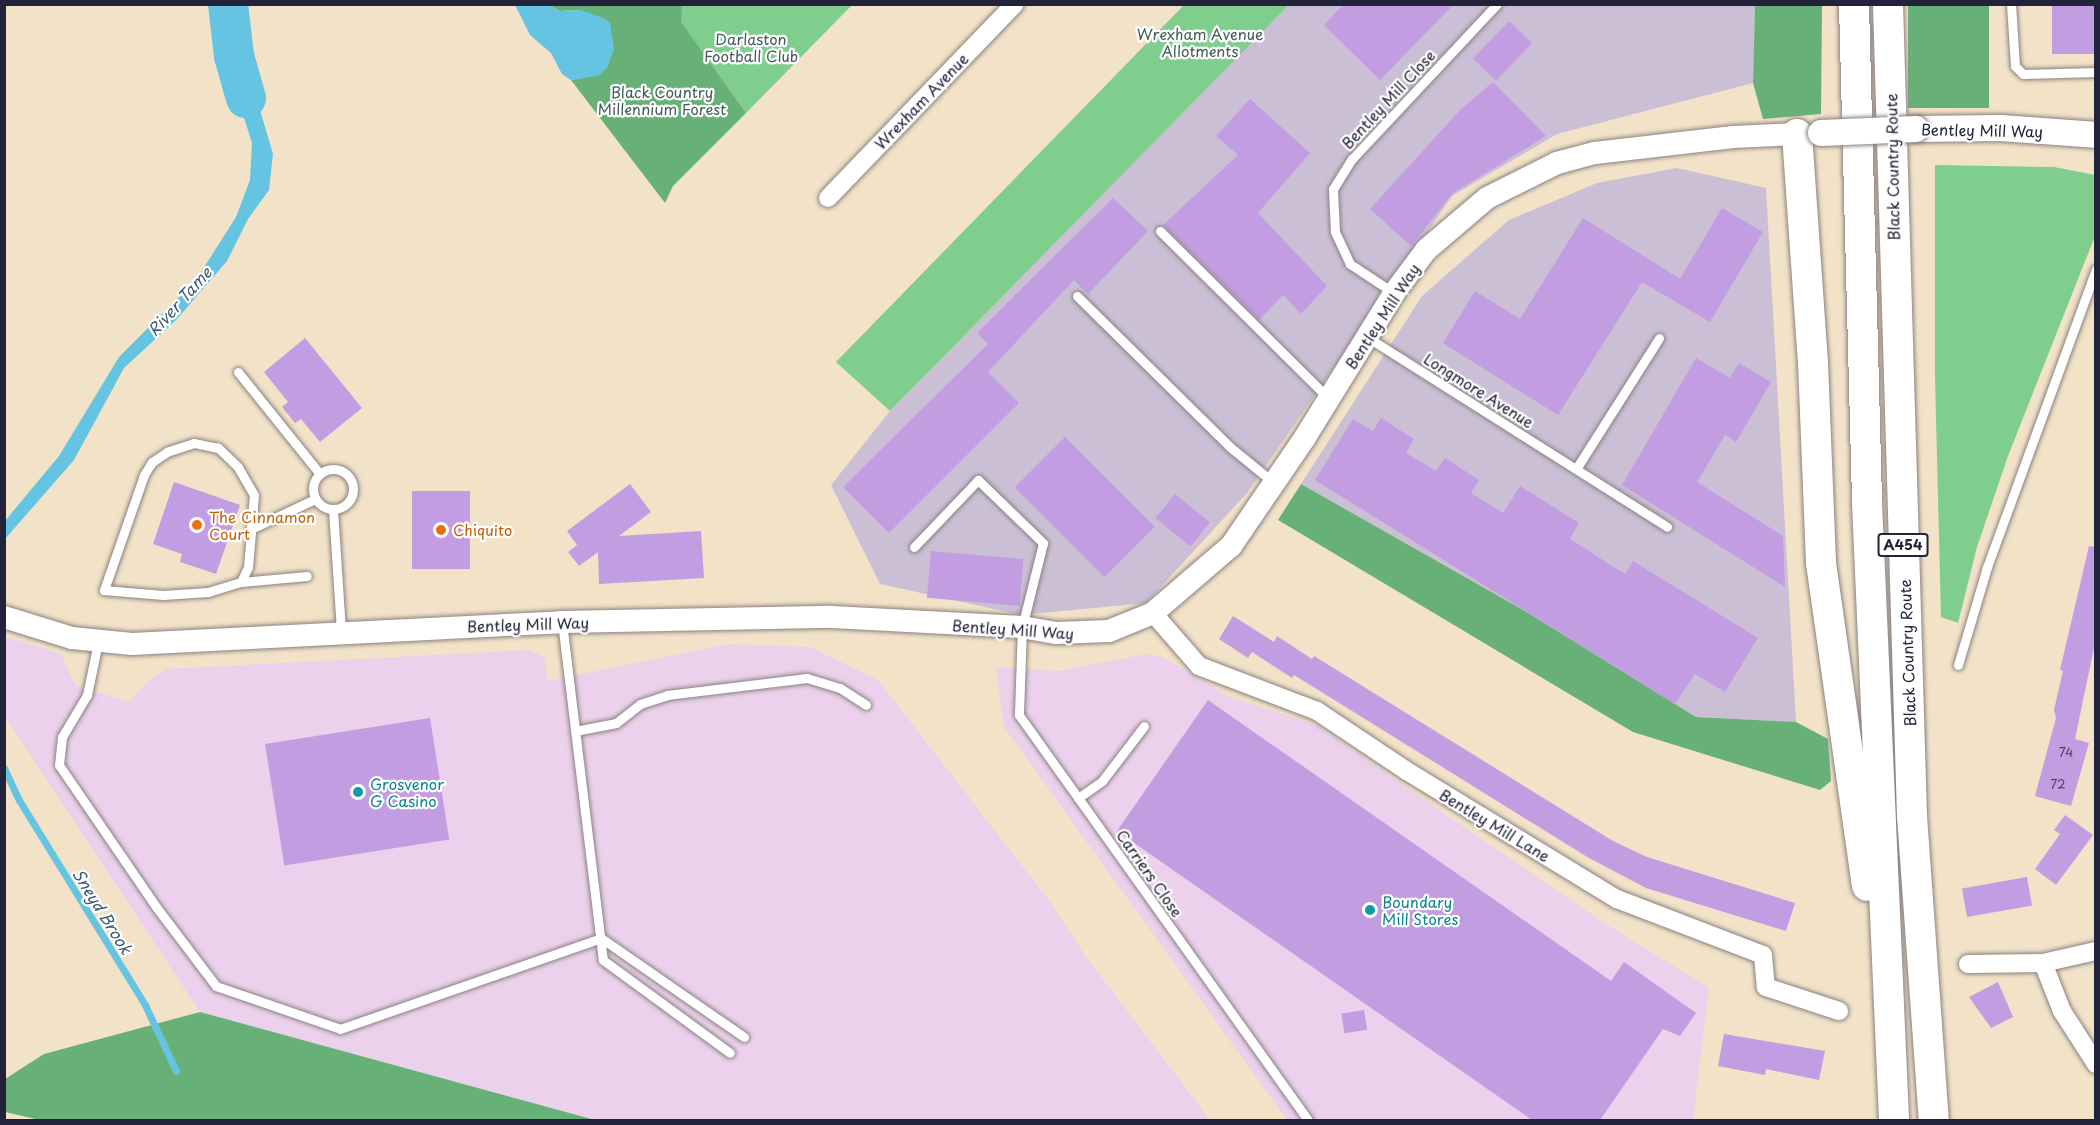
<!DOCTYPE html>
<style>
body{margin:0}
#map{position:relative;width:2100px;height:1125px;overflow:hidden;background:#f2e2c7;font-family:"Playpen Sans",sans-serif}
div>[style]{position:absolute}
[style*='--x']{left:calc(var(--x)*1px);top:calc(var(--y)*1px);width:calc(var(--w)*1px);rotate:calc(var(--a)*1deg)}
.built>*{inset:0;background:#ebd1eb}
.industrial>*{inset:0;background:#cbbfd5}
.green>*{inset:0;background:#7fce8e}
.forest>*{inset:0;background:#67b179;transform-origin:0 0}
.water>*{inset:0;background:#64c4e2}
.stream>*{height:7px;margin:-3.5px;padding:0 3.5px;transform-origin:3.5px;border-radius:3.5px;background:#64c4e2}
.river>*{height:40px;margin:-20px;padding:0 20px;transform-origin:20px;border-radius:20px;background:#64c4e2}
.building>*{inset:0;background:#c29de1;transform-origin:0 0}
.roads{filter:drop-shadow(0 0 2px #8a8281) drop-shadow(0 0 2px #8a8281)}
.service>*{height:9px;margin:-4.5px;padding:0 4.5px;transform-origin:4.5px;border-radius:4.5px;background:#fff}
.service>.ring{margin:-4.5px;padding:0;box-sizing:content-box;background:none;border:9px solid #fff;border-radius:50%}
.minor>*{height:18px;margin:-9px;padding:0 9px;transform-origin:9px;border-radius:9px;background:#fff}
.tertiary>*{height:22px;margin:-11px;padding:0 11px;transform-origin:11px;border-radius:11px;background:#fff}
.secondary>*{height:26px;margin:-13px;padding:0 13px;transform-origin:13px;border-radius:13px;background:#fff}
.trunk>*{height:30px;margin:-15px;padding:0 15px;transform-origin:15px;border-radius:15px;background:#fff}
.bridges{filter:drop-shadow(0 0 2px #8a8281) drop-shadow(0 0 2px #8a8281)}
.secondary-bridge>*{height:26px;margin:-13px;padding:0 13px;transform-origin:13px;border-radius:13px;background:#fff}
.dots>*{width:16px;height:16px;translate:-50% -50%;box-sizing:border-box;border:3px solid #fff;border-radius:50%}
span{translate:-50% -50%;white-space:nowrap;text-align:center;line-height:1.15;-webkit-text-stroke:4.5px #fff;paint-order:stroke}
.number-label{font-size:12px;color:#4a4164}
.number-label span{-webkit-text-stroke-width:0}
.shield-label span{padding:2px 4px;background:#fff;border:2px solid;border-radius:4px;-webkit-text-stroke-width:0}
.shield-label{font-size:14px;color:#22223b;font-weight:700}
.park-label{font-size:15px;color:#435e58}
.street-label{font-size:15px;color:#22223b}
.food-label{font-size:15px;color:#c56008}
.left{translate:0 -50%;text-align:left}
.culture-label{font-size:15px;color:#0d838f}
.water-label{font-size:16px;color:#395b75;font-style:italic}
.frame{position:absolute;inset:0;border:6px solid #22223b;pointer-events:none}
</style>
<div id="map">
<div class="built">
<i style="clip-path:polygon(4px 636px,61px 654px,75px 685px,129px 702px,147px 682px,166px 669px,530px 650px,545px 658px,548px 681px,729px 644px,810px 647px,878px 680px,1050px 902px,1086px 957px,1210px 1120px,594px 1120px,200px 1012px,5px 717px)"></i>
<i style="clip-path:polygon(1147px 654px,1163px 657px,1230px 697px,1316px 725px,1604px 923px,1709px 988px,1693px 1120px,1287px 1120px,1004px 727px,996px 667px,1059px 671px)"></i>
</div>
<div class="industrial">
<i style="clip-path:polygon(1289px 5px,1755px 5px,1753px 83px,1557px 134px,1452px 196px,1247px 493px,1146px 603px,1021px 615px,880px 584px,831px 485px,890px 411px)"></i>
<i style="clip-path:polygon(1677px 168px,1766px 188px,1796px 722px,1696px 717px,1525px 611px,1301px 484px,1422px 296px,1509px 220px,1597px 183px)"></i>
</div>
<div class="green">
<i style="clip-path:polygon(228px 5px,245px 5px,237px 29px,240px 38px,235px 45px,228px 41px)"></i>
<i style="clip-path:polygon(668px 5px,852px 5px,746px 113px)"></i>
<i style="clip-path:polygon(1184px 5px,1289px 5px,890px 411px,836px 362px)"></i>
<i style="clip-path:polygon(1935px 165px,2054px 167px,2095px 175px,2095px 236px,2008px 456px,1977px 547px,1958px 623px,1941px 617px,1935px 378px)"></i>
</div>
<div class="forest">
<i style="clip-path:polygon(549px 5px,682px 5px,681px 22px,746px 113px,673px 186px,665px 203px,571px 80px,598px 75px,581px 10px,560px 11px)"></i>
<i style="clip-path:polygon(1755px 5px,1822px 5px,1821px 114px,1763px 119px,1753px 83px)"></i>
<i style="left:1908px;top:5px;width:81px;height:103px"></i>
<i style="clip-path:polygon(1301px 484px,1525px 611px,1696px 717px,1796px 722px,1828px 739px,1831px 781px,1820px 790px,1633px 732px,1278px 520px)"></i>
<i style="clip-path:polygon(200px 1012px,339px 1050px,595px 1120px,40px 1120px,5px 1112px,5px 1079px,44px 1054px)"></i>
</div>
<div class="water">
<i style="clip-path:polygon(217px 5px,228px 5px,231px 45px,238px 44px,237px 29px,245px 5px,248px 5px,244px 34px,247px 66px,273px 154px,269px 190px,248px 219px,227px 261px,177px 319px,124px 368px,74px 460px,5px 539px,5px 521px,59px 456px,119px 357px,196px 280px,236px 217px,250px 180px,252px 143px,222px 48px)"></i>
<i style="clip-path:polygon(515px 5px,549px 5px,560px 11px,581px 10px,603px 18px,610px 23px,614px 49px,607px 68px,598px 76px,571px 80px,562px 74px,551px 53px,530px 35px)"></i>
</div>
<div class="stream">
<i style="--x:4;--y:768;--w:35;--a:65"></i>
<i style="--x:19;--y:800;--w:241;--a:58.4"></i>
<i style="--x:145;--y:1005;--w:73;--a:64.8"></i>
</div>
<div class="river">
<i style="--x:228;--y:4;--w:52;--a:83.4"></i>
<i style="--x:234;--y:56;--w:44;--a:74.1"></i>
</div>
<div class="building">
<i style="clip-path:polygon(1344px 4px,1454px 4px,1380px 80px,1324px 25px)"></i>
<i style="left:2052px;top:4px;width:44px;height:50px"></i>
<i style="left:1509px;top:21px;width:32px;height:52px;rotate:44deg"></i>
<i style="clip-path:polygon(1493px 82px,1546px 136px,1453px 193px,1411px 246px,1370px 209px,1460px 110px)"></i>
<i style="clip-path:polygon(1250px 99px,1310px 153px,1258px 213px,1327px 286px,1301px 314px,1283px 295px,1259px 320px,1163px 225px,1238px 155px,1216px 136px)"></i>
<i style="clip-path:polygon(1113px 198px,1148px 231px,1088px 294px,1074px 280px,988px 372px,1019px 403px,889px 533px,843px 487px,988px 344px,977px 333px)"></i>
<i style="clip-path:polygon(1722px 208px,1763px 232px,1710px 322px,1642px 282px,1558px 415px,1443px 343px,1475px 291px,1520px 319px,1583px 218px,1680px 279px)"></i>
<i style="clip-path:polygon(305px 338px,362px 408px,320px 442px,301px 419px,295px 423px,282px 407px,288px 402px,264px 372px)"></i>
<i style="clip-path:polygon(1696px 358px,1730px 378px,1739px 363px,1771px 382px,1736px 442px,1725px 435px,1697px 482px,1783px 536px,1785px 587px,1622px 485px)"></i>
<i style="clip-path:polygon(1381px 418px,1414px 439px,1406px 453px,1436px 471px,1445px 458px,1479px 480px,1471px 493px,1503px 513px,1520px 486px,1579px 523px,1570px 539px,1625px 574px,1633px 561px,1758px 638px,1725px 692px,1695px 674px,1675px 704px,1315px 480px,1353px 419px,1373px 431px)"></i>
<i style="left:1065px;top:437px;width:127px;height:71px;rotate:45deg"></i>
<i style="clip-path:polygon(174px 482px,240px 505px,216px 574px,180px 562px,182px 554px,153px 544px)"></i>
<i style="clip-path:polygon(630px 484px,651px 512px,619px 536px,701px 531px,704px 578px,599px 584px,598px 552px,579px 566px,568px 552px,577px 545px,567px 531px)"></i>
<i style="left:412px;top:491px;width:58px;height:78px"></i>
<i style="left:1175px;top:494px;width:45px;height:31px;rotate:39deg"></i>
<i style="clip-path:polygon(2089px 546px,2096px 547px,2096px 638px,2075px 739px,2089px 743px,2071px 806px,2035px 796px,2056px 718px,2054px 710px,2063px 671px,2060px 670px)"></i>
<i style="left:931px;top:551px;width:93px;height:47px;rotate:5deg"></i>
<i style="clip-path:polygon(1233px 616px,1274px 642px,1277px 636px,1312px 659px,1314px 656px,1613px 841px,1647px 857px,1795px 903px,1786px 931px,1646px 888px,1589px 858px,1294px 675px,1292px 678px,1252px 652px,1248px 658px,1219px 639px)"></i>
<i style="clip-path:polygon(1208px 700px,1611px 981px,1624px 962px,1696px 1013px,1680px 1036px,1663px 1029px,1600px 1120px,1532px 1120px,1117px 831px)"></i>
<i style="left:430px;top:718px;width:123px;height:167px;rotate:81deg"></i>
<i style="clip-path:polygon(2065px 815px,2093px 835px,2056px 885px,2035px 869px,2060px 834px,2054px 830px)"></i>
<i style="left:2027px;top:877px;width:29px;height:66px;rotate:80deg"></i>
<i style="clip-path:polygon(1998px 982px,2013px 1017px,1991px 1028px,1969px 997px)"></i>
<i style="left:1364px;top:1010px;width:20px;height:23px;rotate:81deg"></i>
<i style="clip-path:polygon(1724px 1034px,1825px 1051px,1819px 1080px,1766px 1069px,1765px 1075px,1718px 1066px)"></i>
</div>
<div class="roads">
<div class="service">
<i style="--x:2011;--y:4;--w:62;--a:86.3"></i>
<i style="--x:2015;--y:66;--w:11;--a:45"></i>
<i style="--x:2023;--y:74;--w:73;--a:-1.6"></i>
<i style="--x:1160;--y:231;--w:237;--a:44.8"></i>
<i style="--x:1394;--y:293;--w:53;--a:-146.6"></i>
<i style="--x:1350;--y:264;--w:35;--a:-115"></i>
<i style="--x:1335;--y:232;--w:43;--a:-92.7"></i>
<i style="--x:1333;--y:189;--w:36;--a:-58"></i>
<i style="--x:1352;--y:159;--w:212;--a:-46.9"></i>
<i style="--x:1077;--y:296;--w:215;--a:44.6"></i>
<i style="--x:1230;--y:447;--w:57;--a:39.3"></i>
<i style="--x:1367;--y:337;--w:355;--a:32.3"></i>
<i style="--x:238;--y:372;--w:131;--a:51.2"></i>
<i class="ring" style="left:313px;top:469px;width:31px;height:31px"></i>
<i style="--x:1576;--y:469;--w:155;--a:-57.6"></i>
<i style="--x:333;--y:510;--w:122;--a:86.2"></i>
<i style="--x:251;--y:529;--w:34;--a:-85"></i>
<i style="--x:254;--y:495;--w:32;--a:-120"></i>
<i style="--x:238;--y:467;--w:28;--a:-136"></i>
<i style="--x:218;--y:448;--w:25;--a:-168"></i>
<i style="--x:194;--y:443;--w:28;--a:162"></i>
<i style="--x:167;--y:452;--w:18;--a:146"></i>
<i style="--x:152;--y:462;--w:15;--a:122"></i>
<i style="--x:144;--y:475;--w:122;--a:109.2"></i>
<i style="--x:104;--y:590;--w:59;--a:4.8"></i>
<i style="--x:163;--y:595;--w:45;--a:-3.8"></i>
<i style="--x:208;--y:592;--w:34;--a:-17"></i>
<i style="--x:241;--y:582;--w:17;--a:-65"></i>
<i style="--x:248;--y:567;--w:38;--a:-85"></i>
<i style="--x:251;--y:529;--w:71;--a:-25.1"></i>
<i style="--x:914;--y:547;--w:93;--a:-46.3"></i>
<i style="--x:978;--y:480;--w:91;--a:44.1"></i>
<i style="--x:1043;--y:543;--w:87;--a:104"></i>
<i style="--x:1022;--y:627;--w:88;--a:92"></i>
<i style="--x:1019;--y:715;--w:498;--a:54.5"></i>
<i style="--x:241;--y:582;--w:66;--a:-5.2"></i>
<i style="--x:562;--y:622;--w:340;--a:83.1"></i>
<i style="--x:603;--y:960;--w:157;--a:36.2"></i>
<i style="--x:98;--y:642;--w:54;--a:101.7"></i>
<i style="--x:87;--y:695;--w:49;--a:120.8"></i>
<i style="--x:62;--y:737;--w:28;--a:96"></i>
<i style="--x:59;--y:765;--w:173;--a:55.6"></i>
<i style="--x:157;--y:908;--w:98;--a:52.9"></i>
<i style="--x:216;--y:986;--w:131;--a:19.1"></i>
<i style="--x:340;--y:1029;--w:276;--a:-19.2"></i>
<i style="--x:1958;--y:665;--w:102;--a:-73.5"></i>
<i style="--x:1987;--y:567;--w:317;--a:-69.9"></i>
<i style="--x:575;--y:731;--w:42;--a:-11"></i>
<i style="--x:616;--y:723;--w:31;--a:-38"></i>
<i style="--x:640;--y:704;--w:28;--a:-18"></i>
<i style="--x:667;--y:695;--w:141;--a:-6.9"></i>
<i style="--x:807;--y:678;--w:34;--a:17"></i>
<i style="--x:840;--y:688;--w:31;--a:33"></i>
<i style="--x:1078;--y:798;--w:29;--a:-35"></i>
<i style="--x:1102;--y:781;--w:69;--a:-52.6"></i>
<i style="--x:601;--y:938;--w:174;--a:34.7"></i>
</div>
<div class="minor">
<i style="--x:828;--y:198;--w:269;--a:-46.1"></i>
<i style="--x:1153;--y:613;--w:70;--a:49"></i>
<i style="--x:1199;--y:666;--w:126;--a:20.9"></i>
<i style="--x:1317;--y:711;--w:108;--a:33.7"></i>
<i style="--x:1407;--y:771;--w:246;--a:31.4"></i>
<i style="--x:1617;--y:899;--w:156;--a:21"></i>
<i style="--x:1763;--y:955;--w:32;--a:85"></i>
<i style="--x:1766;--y:987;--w:77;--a:18.2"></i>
<i style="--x:2043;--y:963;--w:52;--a:68.4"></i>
<i style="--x:2062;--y:1011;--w:63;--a:57.3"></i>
<i style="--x:1968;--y:964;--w:75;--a:-0.8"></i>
<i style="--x:2043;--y:963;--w:54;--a:-12.8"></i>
</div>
<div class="tertiary">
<i style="--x:4;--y:617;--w:71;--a:17.2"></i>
<i style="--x:72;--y:638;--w:60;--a:5.7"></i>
<i style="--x:132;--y:644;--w:431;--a:-2.9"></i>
<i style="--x:562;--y:622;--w:270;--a:-1.1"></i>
<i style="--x:832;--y:617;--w:190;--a:3"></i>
<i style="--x:1022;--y:627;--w:35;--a:10"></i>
<i style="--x:1056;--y:633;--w:53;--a:-2.2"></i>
<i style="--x:1109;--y:631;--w:48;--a:-22.2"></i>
<i style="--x:1153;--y:613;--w:103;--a:-40.7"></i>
<i style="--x:1231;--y:546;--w:130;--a:-55.7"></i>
<i style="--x:1304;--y:439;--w:172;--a:-58.3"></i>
<i style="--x:1394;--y:293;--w:54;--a:-53.3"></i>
<i style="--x:1426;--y:250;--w:80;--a:-40.4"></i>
<i style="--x:1487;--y:198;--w:78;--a:-26.6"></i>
<i style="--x:1557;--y:163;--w:39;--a:-15"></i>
<i style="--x:1595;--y:153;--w:139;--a:-6.6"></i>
<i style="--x:1733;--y:137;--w:64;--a:-2.7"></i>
</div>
<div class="secondary">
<i style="--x:1916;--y:129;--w:85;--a:-0.7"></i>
<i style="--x:2001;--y:128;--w:95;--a:4.2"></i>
</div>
<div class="trunk">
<i style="--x:1854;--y:4;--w:499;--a:88.5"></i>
<i style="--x:1867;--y:503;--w:618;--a:87.49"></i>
<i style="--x:1888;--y:4;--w:812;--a:88.31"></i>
<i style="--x:1912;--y:816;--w:305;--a:85.9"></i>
<i style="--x:1797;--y:134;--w:230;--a:86"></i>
<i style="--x:1813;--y:363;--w:200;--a:87.7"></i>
<i style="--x:1821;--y:563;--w:326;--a:81.9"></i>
</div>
</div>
<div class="bridges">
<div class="secondary-bridge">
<i style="--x:1821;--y:133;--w:95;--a:-2.4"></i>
</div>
</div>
<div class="dots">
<i style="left:197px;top:525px;background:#e8710a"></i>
<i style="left:441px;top:530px;background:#e8710a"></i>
<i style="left:358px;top:792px;background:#0f9aa8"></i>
<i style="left:1370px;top:910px;background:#0f9aa8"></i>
</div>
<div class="number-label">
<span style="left:2066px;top:753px">74</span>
<span style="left:2058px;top:785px">72</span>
</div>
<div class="shield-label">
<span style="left:1903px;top:545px">A454</span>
</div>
<div class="park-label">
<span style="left:1200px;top:42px">Wrexham Avenue<br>Allotments</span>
<span style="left:751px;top:47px">Darlaston<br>Football Club</span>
<span style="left:662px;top:100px">Black Country<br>Millennium Forest</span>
</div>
<div class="street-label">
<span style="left:1388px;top:99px;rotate:-47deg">Bentley Mill Close</span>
<span style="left:921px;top:101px;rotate:-46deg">Wrexham Avenue</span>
<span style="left:1982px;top:130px;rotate:1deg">Bentley Mill Way</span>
<span style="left:1892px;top:167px;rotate:-91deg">Black Country Route</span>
<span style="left:1382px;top:316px;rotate:-57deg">Bentley Mill Way</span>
<span style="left:1479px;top:390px;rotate:32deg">Longmore Avenue</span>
<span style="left:528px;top:624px;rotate:-2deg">Bentley Mill Way</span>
<span style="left:1013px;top:629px;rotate:4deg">Bentley Mill Way</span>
<span style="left:1907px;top:653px;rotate:-92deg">Black Country Route</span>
<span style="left:1495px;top:825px;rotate:31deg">Bentley Mill Lane</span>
<span style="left:1150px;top:873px;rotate:55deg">Carriers Close</span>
</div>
<div class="food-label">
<span class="left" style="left:209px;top:525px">The Cinnamon<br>Court</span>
<span class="left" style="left:453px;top:530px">Chiquito</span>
</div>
<div class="culture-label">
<span class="left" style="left:370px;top:792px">Grosvenor<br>G Casino</span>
<span class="left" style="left:1382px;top:910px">Boundary<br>Mill Stores</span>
</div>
<div class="water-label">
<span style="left:179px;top:301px;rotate:-48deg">River Tame</span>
<span style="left:103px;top:911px;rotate:58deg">Sneyd Brook</span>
</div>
<div class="frame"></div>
</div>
